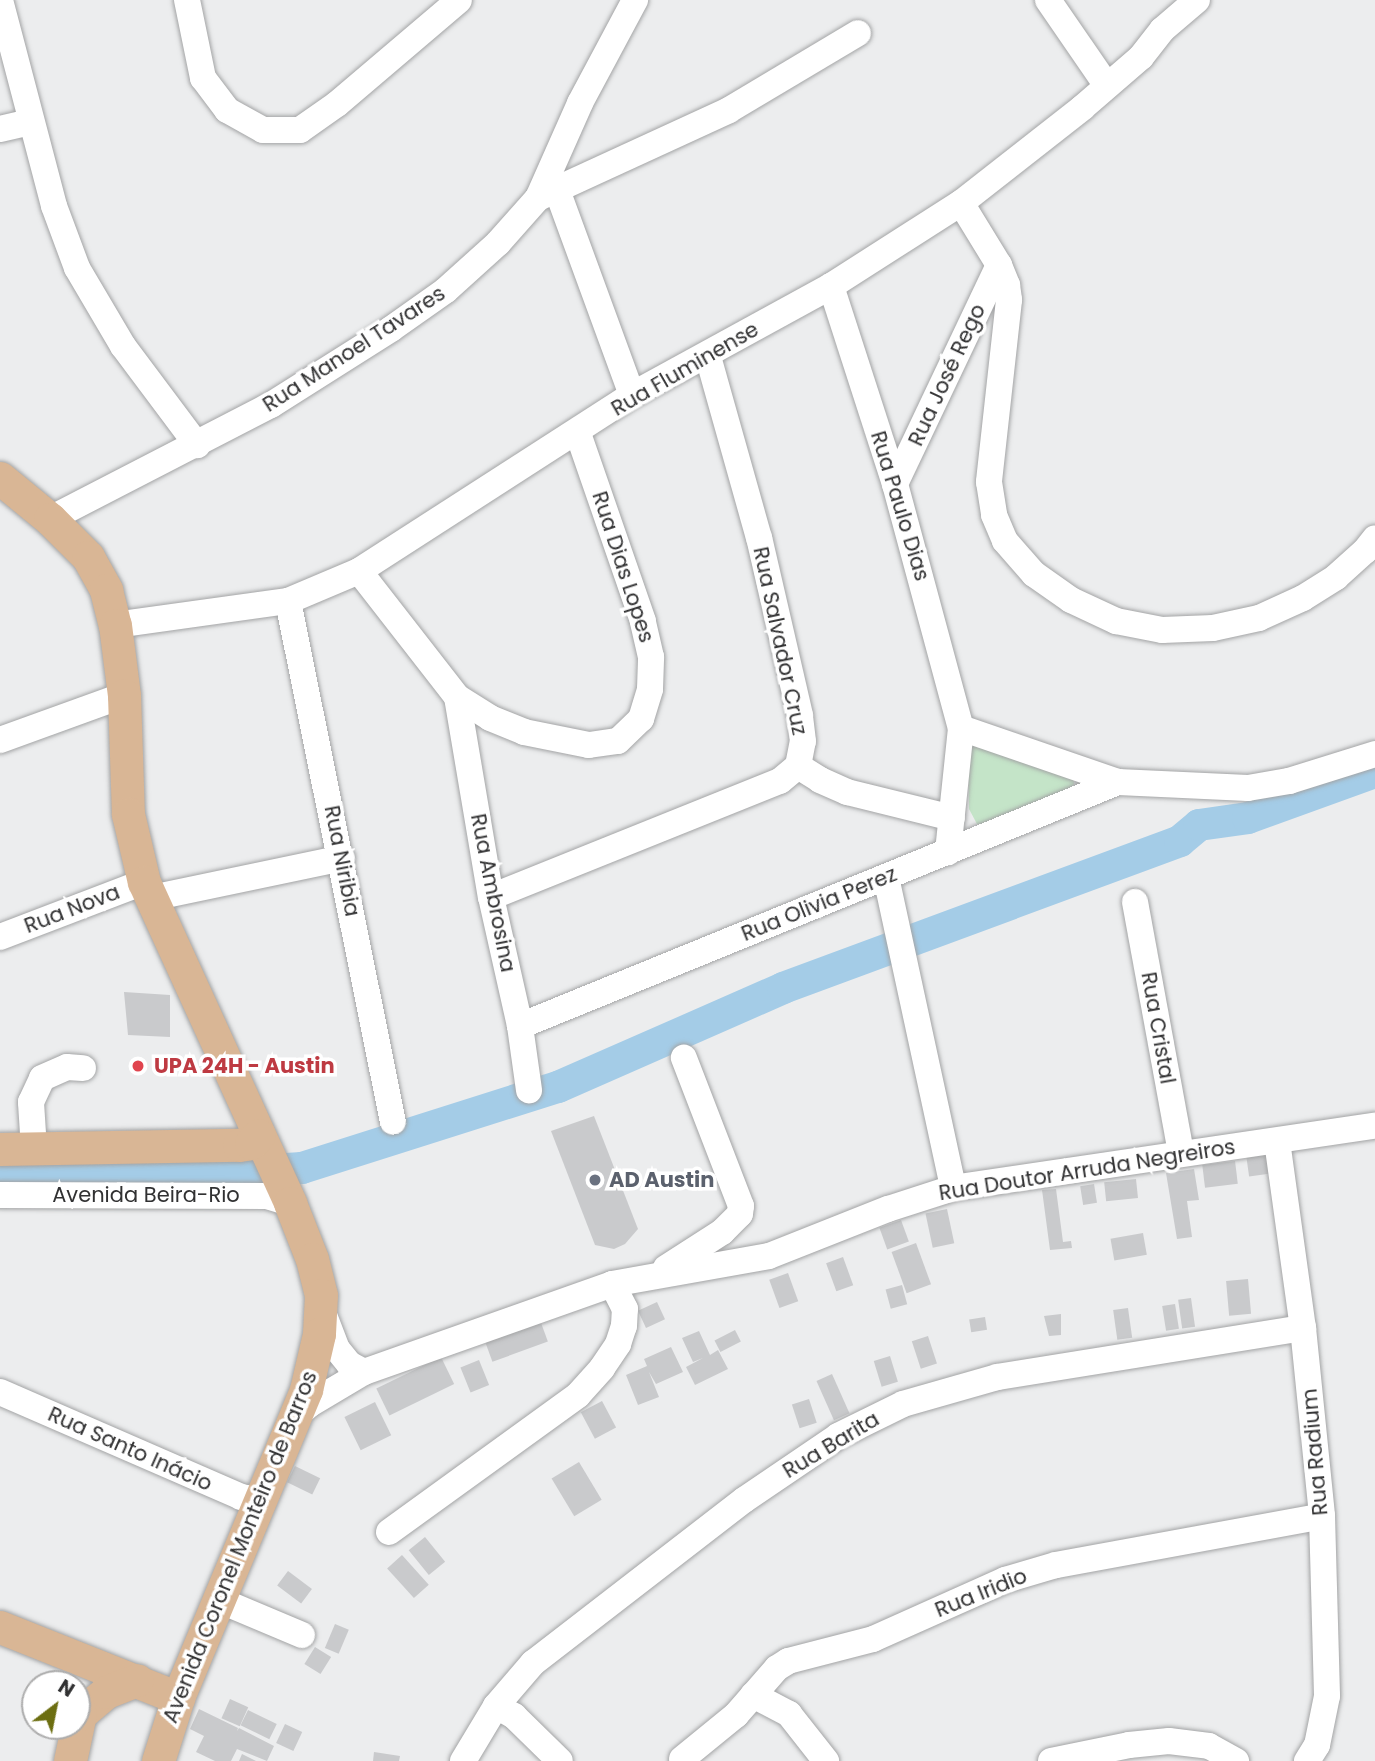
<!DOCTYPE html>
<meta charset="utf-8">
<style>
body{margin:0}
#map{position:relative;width:1375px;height:1761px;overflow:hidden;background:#ecedee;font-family:Poppins,sans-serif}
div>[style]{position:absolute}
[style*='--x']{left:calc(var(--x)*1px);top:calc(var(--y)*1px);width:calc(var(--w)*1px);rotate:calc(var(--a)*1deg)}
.green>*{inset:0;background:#c4e4c8}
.river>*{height:32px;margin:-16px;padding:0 16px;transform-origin:16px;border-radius:16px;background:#a4cce7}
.building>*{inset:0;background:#c9cacc;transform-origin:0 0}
.roads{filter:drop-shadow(0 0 2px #a3a4a5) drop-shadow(0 0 2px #a3a4a5)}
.minor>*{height:26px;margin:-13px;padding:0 13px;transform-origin:13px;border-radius:13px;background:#fff}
.major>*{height:33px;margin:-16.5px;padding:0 16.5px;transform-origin:16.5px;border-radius:16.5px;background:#d9b695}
.dots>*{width:19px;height:19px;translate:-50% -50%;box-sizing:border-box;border:4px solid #fff;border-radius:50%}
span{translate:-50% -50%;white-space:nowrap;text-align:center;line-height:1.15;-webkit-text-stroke:7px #fff;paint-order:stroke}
.street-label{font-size:21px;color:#313132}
.health-label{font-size:21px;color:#be3a42;font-weight:700}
.left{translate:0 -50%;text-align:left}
.worship-label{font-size:21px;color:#5b616d;font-weight:700}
.north{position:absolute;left:21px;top:1670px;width:70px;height:70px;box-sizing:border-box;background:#fff;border:2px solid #adadad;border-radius:50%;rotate:32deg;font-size:19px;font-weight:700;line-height:28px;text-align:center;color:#313132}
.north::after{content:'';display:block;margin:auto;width:24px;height:32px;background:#6c6e11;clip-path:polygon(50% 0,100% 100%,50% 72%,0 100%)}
</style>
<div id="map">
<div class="green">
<i style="clip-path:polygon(973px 745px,1073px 774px,1074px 784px,1069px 794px,989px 826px,977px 824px,969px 809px,968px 751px)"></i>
</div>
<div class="river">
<i style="--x:0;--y:1169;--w:256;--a:0.4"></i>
<i style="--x:256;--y:1171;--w:46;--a:-3.7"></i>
<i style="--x:302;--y:1168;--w:269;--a:-17.6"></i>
<i style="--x:558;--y:1087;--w:246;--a:-23.7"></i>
<i style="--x:783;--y:988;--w:423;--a:-20.3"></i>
<i style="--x:1180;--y:841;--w:25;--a:-40"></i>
<i style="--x:1199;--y:825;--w:49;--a:-8.1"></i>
<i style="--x:1248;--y:818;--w:135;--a:-19.9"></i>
</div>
<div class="building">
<i style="clip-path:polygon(124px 992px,170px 995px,170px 1037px,128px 1035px)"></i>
<i style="clip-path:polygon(594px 1116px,638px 1229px,625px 1244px,614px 1249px,595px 1245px,551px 1131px)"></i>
<i style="left:1266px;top:1153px;width:21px;height:20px;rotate:82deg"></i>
<i style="left:1235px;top:1161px;width:23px;height:33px;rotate:83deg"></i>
<i style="clip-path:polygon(1194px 1169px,1199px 1200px,1187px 1201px,1192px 1237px,1177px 1239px,1166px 1173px)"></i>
<i style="left:1136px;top:1179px;width:19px;height:32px;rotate:84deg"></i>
<i style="left:1094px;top:1184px;width:19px;height:14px;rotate:81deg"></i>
<i style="clip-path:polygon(1056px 1189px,1063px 1242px,1071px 1241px,1072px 1248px,1050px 1250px,1042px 1190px)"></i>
<i style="left:947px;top:1209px;width:35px;height:22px;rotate:78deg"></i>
<i style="left:901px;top:1220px;width:23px;height:23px;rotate:70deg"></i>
<i style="left:1143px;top:1233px;width:22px;height:33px;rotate:80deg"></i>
<i style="left:916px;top:1243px;width:44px;height:26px;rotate:70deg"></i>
<i style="left:843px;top:1257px;width:30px;height:18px;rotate:70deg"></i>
<i style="left:788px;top:1273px;width:30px;height:20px;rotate:70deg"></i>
<i style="left:1248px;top:1279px;width:35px;height:22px;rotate:85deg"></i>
<i style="left:902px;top:1285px;width:20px;height:17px;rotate:75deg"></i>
<i style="left:1191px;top:1298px;width:29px;height:13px;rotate:82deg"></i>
<i style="left:657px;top:1302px;width:19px;height:21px;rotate:65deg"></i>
<i style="left:1175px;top:1304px;width:25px;height:13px;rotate:81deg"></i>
<i style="left:1128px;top:1308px;width:30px;height:15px;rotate:82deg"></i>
<i style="clip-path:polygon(1061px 1314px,1061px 1335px,1049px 1336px,1044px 1316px)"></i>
<i style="left:985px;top:1317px;width:13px;height:16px;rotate:81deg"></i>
<i style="left:540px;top:1320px;width:23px;height:59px;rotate:70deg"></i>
<i style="left:735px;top:1330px;width:13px;height:23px;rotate:63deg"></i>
<i style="clip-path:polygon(699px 1331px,710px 1355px,718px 1350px,728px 1369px,695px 1385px,686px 1367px,703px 1358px,693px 1362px,682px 1338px)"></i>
<i style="left:928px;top:1336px;width:29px;height:17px;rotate:72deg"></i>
<i style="clip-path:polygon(671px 1347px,683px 1372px,656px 1384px,649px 1372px,659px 1397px,638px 1405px,626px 1375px,647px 1366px,644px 1359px)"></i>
<i style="left:890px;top:1356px;width:27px;height:17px;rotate:73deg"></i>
<i style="left:441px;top:1357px;width:30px;height:72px;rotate:64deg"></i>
<i style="left:479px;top:1360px;width:27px;height:20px;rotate:68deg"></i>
<i style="left:832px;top:1374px;width:43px;height:17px;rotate:66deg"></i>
<i style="left:809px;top:1399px;width:25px;height:18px;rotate:72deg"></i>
<i style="left:602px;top:1401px;width:30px;height:24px;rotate:62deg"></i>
<i style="left:375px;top:1402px;width:37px;height:34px;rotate:64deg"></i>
<i style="left:579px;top:1462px;width:44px;height:32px;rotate:59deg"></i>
<i style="left:295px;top:1466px;width:28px;height:18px;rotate:26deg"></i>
<i style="left:425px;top:1537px;width:32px;height:21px;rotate:51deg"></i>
<i style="left:402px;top:1555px;width:40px;height:20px;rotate:48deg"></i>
<i style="left:288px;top:1571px;width:30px;height:18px;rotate:37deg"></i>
<i style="left:335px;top:1624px;width:15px;height:26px;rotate:23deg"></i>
<i style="left:315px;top:1647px;width:19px;height:20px;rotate:32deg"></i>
<i style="left:230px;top:1699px;width:20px;height:21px;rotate:24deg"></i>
<i style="clip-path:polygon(199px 1709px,238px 1728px,237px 1731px,239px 1728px,274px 1746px,267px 1761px,237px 1749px,231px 1761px,215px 1761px,196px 1752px,204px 1736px,190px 1729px)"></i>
<i style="left:248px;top:1710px;width:32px;height:17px;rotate:26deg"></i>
<i style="left:285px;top:1724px;width:19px;height:21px;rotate:25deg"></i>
<i style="clip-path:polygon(374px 1752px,400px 1756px,399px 1761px,373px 1761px)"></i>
<i style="clip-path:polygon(242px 1754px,256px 1761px,239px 1761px)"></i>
</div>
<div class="roads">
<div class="minor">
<i style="--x:0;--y:0;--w:213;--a:75.3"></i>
<i style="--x:54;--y:206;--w:66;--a:69.6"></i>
<i style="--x:77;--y:268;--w:91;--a:59.5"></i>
<i style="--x:123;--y:346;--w:124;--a:53.2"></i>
<i style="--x:187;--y:0;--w:80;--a:78.4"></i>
<i style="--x:203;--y:78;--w:40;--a:53"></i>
<i style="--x:227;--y:110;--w:41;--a:29.1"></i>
<i style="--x:263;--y:130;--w:37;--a:0"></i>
<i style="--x:300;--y:130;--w:45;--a:-35.1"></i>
<i style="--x:337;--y:104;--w:160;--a:-40.4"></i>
<i style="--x:1048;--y:0;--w:104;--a:55.5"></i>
<i style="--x:0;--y:129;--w:31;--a:-13"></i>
<i style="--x:557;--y:190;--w:218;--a:69.9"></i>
<i style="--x:538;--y:198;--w:104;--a:-66.1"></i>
<i style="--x:580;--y:103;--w:117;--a:-61.9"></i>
<i style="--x:961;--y:203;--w:73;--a:58.5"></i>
<i style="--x:999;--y:265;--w:22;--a:68"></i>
<i style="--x:1007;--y:285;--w:15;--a:82"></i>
<i style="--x:1009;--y:300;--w:183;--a:96.3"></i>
<i style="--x:989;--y:482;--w:33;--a:81"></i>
<i style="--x:994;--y:515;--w:28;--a:67"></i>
<i style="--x:1005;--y:541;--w:44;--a:48.7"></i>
<i style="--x:1034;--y:574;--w:45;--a:35.1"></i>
<i style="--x:1071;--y:600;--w:50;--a:25"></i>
<i style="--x:1116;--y:621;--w:47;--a:11.1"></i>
<i style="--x:1162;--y:630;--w:51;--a:-2.2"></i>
<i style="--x:1213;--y:628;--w:47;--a:-12.3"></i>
<i style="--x:1259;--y:618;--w:48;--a:-24.4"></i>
<i style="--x:1303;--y:598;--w:39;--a:-32"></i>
<i style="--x:1336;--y:577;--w:39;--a:-42"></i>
<i style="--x:1365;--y:551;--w:16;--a:-52"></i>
<i style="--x:831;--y:286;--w:208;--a:72.1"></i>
<i style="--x:895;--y:484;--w:253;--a:74.9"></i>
<i style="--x:961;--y:728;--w:125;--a:96"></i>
<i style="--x:895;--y:484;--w:242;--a:-64.6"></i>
<i style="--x:50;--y:519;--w:249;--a:-27.3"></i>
<i style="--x:271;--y:405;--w:142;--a:-32.3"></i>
<i style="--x:391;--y:329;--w:67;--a:-35.3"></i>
<i style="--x:446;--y:290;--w:70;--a:-42.1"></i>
<i style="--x:498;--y:243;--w:60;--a:-48.4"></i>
<i style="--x:538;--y:198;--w:210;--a:-24.7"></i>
<i style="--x:729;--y:110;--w:150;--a:-30.8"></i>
<i style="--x:359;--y:571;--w:160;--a:52.1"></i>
<i style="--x:457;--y:697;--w:39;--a:32"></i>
<i style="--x:490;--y:718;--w:37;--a:22"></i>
<i style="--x:524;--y:732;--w:66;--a:11.3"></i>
<i style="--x:589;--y:745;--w:29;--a:-8"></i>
<i style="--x:618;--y:741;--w:32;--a:-44"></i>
<i style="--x:641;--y:719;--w:31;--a:-73"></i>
<i style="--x:650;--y:689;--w:32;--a:-88"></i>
<i style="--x:651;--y:657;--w:37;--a:-103"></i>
<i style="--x:643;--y:621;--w:199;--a:-109.1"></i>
<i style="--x:288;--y:601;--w:531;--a:78.61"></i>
<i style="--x:115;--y:625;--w:175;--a:-7.9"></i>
<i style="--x:288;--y:601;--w:77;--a:-22.9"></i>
<i style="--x:359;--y:571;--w:325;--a:-32.8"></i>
<i style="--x:632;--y:395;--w:227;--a:-28.7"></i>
<i style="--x:831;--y:286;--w:154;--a:-32.6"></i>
<i style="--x:961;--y:203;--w:154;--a:-38.1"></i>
<i style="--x:1082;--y:108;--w:78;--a:-40.8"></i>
<i style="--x:1141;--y:57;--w:34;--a:-52"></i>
<i style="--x:1162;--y:30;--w:46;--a:-40.6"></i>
<i style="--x:457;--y:697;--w:203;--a:80.4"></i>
<i style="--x:491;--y:897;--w:132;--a:77.3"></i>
<i style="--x:520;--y:1026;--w:65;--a:82"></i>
<i style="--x:961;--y:728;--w:166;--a:19"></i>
<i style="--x:1118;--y:782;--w:130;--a:2.6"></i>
<i style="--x:1248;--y:788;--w:42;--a:-9.7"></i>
<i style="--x:1289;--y:781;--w:90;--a:-17.4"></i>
<i style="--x:0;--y:740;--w:132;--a:-19.9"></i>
<i style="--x:798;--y:766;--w:26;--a:32"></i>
<i style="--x:820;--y:780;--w:30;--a:24"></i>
<i style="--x:847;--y:792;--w:108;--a:13.9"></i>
<i style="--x:886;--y:877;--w:318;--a:77.8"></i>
<i style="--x:491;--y:897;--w:311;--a:-21.9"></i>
<i style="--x:780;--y:781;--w:23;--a:-40"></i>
<i style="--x:798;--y:766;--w:25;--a:-79"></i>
<i style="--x:803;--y:741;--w:26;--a:-97"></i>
<i style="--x:800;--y:715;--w:182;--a:-103"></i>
<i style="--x:759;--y:538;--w:189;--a:-105.7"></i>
<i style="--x:151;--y:898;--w:195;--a:-11.8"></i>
<i style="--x:1135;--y:902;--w:255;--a:79.6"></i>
<i style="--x:0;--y:937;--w:154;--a:-20.9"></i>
<i style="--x:520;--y:1026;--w:646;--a:-22.2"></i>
<i style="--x:1277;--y:1141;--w:189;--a:82.1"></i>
<i style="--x:1303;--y:1328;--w:189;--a:84.2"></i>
<i style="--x:1322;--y:1516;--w:180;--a:88.4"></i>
<i style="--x:1327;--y:1696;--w:50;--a:101.5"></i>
<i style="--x:1317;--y:1745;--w:19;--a:122"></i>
<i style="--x:34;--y:1149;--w:47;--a:-93.7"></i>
<i style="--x:31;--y:1102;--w:26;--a:-65"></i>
<i style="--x:42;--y:1078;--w:27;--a:-24"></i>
<i style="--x:67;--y:1067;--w:16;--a:4"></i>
<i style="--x:0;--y:1195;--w:267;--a:0.2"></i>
<i style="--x:267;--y:1196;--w:24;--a:17"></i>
<i style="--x:666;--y:1268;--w:67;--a:-32.7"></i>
<i style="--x:722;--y:1232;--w:25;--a:-45"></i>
<i style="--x:740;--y:1214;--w:8;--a:-83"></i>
<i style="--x:741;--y:1206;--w:159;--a:-111.1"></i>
<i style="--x:322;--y:1310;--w:42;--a:69"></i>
<i style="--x:337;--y:1349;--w:19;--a:51"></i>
<i style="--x:349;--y:1364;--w:17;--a:28"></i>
<i style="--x:0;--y:1392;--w:263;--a:23.5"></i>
<i style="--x:241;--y:1497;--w:20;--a:9"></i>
<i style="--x:297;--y:1415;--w:17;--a:-40"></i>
<i style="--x:310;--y:1404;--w:63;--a:-30.7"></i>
<i style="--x:364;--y:1372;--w:263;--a:-19.5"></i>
<i style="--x:612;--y:1284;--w:159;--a:-10.1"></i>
<i style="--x:769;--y:1256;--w:128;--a:-21.6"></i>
<i style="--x:888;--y:1209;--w:68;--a:-17.9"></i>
<i style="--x:953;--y:1188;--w:427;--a:-8.4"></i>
<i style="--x:389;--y:1532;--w:233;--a:-35.9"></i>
<i style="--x:578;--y:1395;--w:36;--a:-48"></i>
<i style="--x:602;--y:1368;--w:29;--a:-56"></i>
<i style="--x:618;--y:1344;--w:19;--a:-72"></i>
<i style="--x:624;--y:1326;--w:17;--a:-87"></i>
<i style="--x:625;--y:1309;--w:28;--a:-117"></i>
<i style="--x:219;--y:1600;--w:90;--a:22.9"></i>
<i style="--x:753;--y:1695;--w:41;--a:27.8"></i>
<i style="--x:789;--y:1714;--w:60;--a:51.8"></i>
<i style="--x:496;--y:1706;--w:21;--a:29"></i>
<i style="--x:514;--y:1716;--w:64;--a:44.4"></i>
<i style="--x:682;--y:1759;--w:70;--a:-39.2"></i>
<i style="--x:736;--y:1715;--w:62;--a:-48.9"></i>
<i style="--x:777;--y:1668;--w:13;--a:-32"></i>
<i style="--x:788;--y:1661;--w:88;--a:-14.5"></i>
<i style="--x:873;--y:1639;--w:145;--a:-24.1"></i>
<i style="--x:1005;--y:1580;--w:53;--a:-16.4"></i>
<i style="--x:1056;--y:1565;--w:270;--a:-10.4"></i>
<i style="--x:463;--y:1761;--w:64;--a:-59"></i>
<i style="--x:496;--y:1706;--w:57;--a:-49.3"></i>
<i style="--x:533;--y:1663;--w:267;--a:-37.7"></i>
<i style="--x:744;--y:1500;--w:114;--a:-34.2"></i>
<i style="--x:838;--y:1436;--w:72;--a:-26.2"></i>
<i style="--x:903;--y:1404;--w:98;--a:-16"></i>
<i style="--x:997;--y:1377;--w:310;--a:-9.1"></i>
<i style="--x:1051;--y:1761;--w:80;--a:-11.6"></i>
<i style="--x:1129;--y:1745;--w:40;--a:-5.7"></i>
<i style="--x:1169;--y:1741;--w:40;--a:7.1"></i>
<i style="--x:1209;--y:1746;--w:31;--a:29"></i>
</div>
<div class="major">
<i style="--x:0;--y:478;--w:65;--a:39.4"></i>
<i style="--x:50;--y:519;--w:54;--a:45"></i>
<i style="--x:88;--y:557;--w:38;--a:61"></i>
<i style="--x:106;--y:590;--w:36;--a:76"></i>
<i style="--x:115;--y:625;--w:71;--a:82.7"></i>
<i style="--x:124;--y:695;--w:119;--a:88.1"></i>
<i style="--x:128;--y:814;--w:70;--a:76.8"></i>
<i style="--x:144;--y:882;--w:353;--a:65.5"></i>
<i style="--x:290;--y:1203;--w:60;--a:68.6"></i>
<i style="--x:312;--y:1259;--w:37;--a:76"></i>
<i style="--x:321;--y:1295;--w:39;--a:93"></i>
<i style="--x:319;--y:1334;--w:57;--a:103.1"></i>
<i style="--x:306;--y:1390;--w:334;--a:112.6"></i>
<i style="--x:178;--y:1698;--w:66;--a:107.6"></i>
<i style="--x:0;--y:1149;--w:239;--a:-1"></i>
<i style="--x:239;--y:1145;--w:12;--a:-9"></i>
<i style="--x:251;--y:1143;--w:11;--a:-45"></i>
<i style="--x:0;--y:1627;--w:192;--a:21.7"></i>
<i style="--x:80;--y:1714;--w:34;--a:-40"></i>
<i style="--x:106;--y:1692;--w:33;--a:-21"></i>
<i style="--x:70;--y:1761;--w:48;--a:-78"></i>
<i style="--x:80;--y:1714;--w:9;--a:-108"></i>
</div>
</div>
<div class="dots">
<i style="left:138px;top:1066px;background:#e0444e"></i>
<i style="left:595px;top:1180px;background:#6b7280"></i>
</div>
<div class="street-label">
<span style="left:354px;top:349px;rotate:-33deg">Rua Manoel Tavares</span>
<span style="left:685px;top:369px;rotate:-30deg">Rua Fluminense</span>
<span style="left:947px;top:375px;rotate:-65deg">Rua José Rego</span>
<span style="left:900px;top:506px;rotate:73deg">Rua Paulo Dias</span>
<span style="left:623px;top:567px;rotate:72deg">Rua Dias Lopes</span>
<span style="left:780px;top:641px;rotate:78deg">Rua Salvador Cruz</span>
<span style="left:342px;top:861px;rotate:79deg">Rua Niribia</span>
<span style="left:493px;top:893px;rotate:79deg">Rua Ambrosina</span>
<span style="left:819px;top:904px;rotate:-22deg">Rua Olivia Perez</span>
<span style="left:72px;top:909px;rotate:-21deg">Rua Nova</span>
<span style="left:1158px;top:1028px;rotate:80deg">Rua Cristal</span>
<span style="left:1087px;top:1170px;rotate:-9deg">Rua Doutor Arruda Negreiros</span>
<span style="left:146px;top:1195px">Avenida Beira-Rio</span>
<span style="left:831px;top:1445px;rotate:-31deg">Rua Barita</span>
<span style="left:130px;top:1449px;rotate:24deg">Rua Santo Inácio</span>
<span style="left:1315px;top:1452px;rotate:-95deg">Rua Radium</span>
<span style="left:240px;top:1547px;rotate:-68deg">Avenida Coronel Monteiro de Barros</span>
<span style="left:981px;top:1593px;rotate:-22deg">Rua Iridio</span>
</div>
<div class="health-label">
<span class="left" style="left:154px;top:1066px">UPA 24H - Austin</span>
</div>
<div class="worship-label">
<span class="left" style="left:609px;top:1180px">AD Austin</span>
</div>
<div class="north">N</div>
</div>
